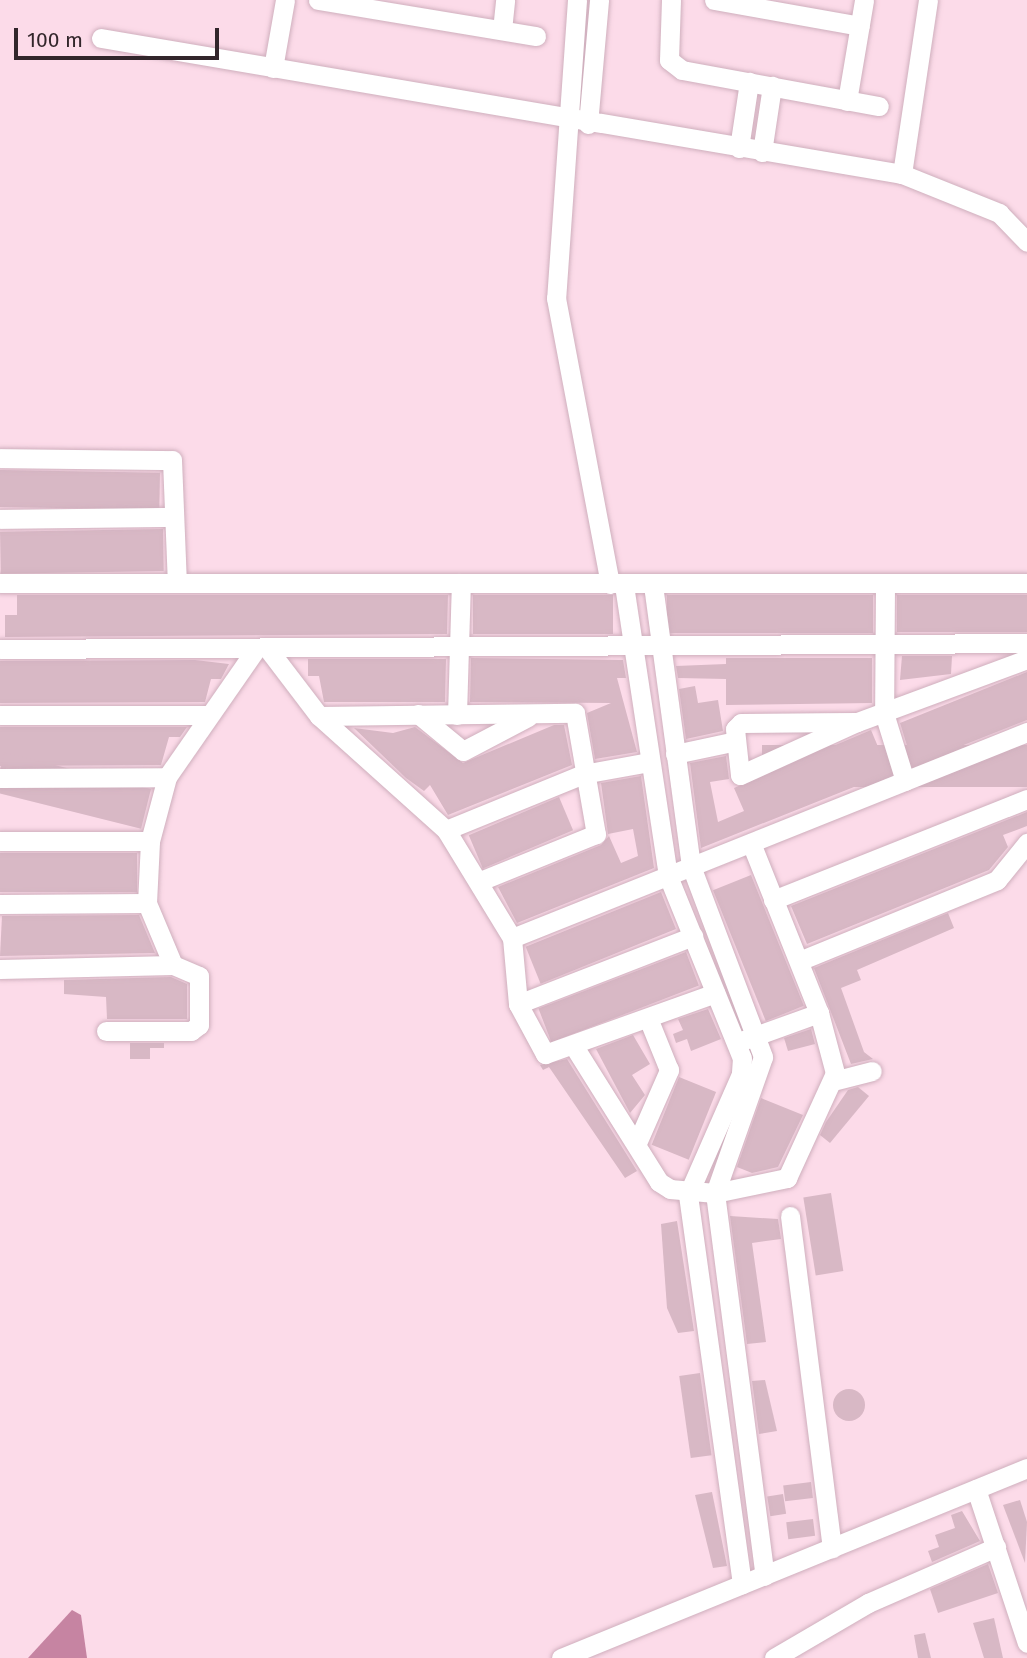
<!DOCTYPE html>
<style>
body{margin:0}
#map{position:relative;width:1027px;height:1658px;overflow:hidden;background:#fcdbe9;font-family:"Fira Sans",sans-serif}
div>[style]{position:absolute}
[style*='--x']{left:calc(var(--x)*1px);top:calc(var(--y)*1px);width:calc(var(--w)*1px);rotate:calc(var(--a)*1deg)}
.water>*{inset:0;background:#c684a2}
.building>*{inset:0;background:#d8b8c5;transform-origin:0 0}
.round{border-radius:50%}
.roads{filter:drop-shadow(0 0 2px #cfafbd) drop-shadow(0 0 2px #cfafbd)}
.minor>*{height:19px;margin:-9.5px;padding:0 9.5px;transform-origin:9.5px;border-radius:9.5px;background:#fff}
span{translate:-50% -50%;white-space:nowrap;text-align:center;line-height:1.15;-webkit-text-stroke:5px #fcdbe9;paint-order:stroke}
.scale{position:absolute;left:14px;top:28px;width:205px;height:32px;box-sizing:border-box;border:4px solid #32262b;border-top:0;padding-left:9px;font-size:21px;line-height:24px;white-space:nowrap;color:#32262b;-webkit-text-stroke:5px #fcdbe9;paint-order:stroke}
</style>
<div id="map">
<div class="water">
<i style="clip-path:polygon(72px 1610px,81px 1615px,87px 1658px,28px 1658px)"></i>
</div>
<div class="building">
<i style="left:0;top:470px;width:160px;height:37px;rotate:1deg"></i>
<i style="left:163px;top:529px;width:42px;height:163px;rotate:89deg"></i>
<i style="clip-path:polygon(17px 595px,448px 595px,447px 634px,5px 637px,5px 615px,17px 615px)"></i>
<i style="left:473px;top:595px;width:140px;height:39px"></i>
<i style="left:667px;top:595px;width:206px;height:38px"></i>
<i style="left:897px;top:595px;width:130px;height:37px"></i>
<i style="clip-path:polygon(902px 656px,952px 656px,951px 674px,900px 680px)"></i>
<i style="clip-path:polygon(471px 658px,623px 660px,626px 678px,617px 678px,637px 752px,595px 759px,587px 713px,611px 703px,470px 702px)"></i>
<i style="clip-path:polygon(726px 658px,872px 658px,872px 703px,726px 705px,726px 679px,678px 678px,676px 666px,726px 664px)"></i>
<i style="clip-path:polygon(308px 659px,446px 659px,445px 702px,324px 702px,319px 676px,308px 676px)"></i>
<i style="clip-path:polygon(195px 660px,229px 664px,221px 679px,211px 679px,205px 702px,0 703px,0 661px)"></i>
<i style="clip-path:polygon(1027px 672px,1027px 720px,913px 765px,900px 723px)"></i>
<i style="clip-path:polygon(695px 686px,698px 703px,718px 700px,723px 731px,686px 739px,679px 689px)"></i>
<i style="clip-path:polygon(554px 725px,564px 725px,572px 765px,448px 815px,430px 785px,424px 791px,406px 778px,354px 728px,393px 733px,415px 727px,463px 763px)"></i>
<i style="clip-path:polygon(0 727px,187px 727px,180px 737px,169px 737px,161px 765px,0 766px)"></i>
<i style="clip-path:polygon(871px 730px,889px 773px,701px 848px,690px 763px,726px 756px,729px 779px,710px 782px,718px 822px,744px 811px,734px 788px)"></i>
<i style="left:1027px;top:745px;width:42px;height:265px;rotate:90deg"></i>
<i style="clip-path:polygon(641px 776px,654px 868px,517px 923px,498px 887px,601px 845px,609px 836px,621px 863px,638px 856px,633px 829px,608px 834px,601px 783px)"></i>
<i style="left:151px;top:789px;width:41px;height:151px;rotate:104deg"></i>
<i style="left:559px;top:797px;width:36px;height:98px;rotate:67deg"></i>
<i style="clip-path:polygon(1027px 812px,1027px 826px,1003px 835px,1008px 847px,989px 870px,807px 944px,791px 906px)"></i>
<i style="left:0;top:853px;width:137px;height:39px"></i>
<i style="left:751px;top:875px;width:141px;height:41px;rotate:68deg"></i>
<i style="left:661px;top:892px;width:40px;height:146px;rotate:68deg"></i>
<i style="clip-path:polygon(948px 913px,954px 928px,857px 970px,861px 980px,841px 988px,864px 1052px,873px 1059px,851px 1064px,814px 968px)"></i>
<i style="clip-path:polygon(139px 915px,155px 953px,0 956px,2px 916px)"></i>
<i style="left:686px;top:952px;width:36px;height:158px;rotate:69deg"></i>
<i style="clip-path:polygon(171px 977px,187px 984px,187px 1019px,107px 1019px,106px 997px,64px 994px,64px 980px)"></i>
<i style="clip-path:polygon(708px 1009px,721px 1039px,691px 1051px,687px 1039px,676px 1043px,673px 1034px,683px 1030px,678px 1019px)"></i>
<i style="clip-path:polygon(811px 1029px,815px 1044px,788px 1051px,784px 1038px)"></i>
<i style="clip-path:polygon(633px 1035px,650px 1064px,632px 1075px,645px 1095px,630px 1113px,596px 1049px)"></i>
<i style="clip-path:polygon(130px 1043px,164px 1043px,164px 1048px,150px 1048px,150px 1059px,130px 1059px)"></i>
<i style="clip-path:polygon(567px 1059px,637px 1171px,625px 1178px,549px 1067px,543px 1070px,540px 1065px)"></i>
<i style="left:679px;top:1077px;width:40px;height:73px;rotate:22deg"></i>
<i style="clip-path:polygon(858px 1087px,869px 1096px,830px 1143px,820px 1135px,826px 1122px,848px 1090px)"></i>
<i style="clip-path:polygon(761px 1098px,803px 1115px,778px 1167px,752px 1173px,737px 1167px)"></i>
<i style="left:831px;top:1193px;width:79px;height:28px;rotate:81deg"></i>
<i style="clip-path:polygon(730px 1216px,778px 1219px,781px 1239px,752px 1243px,766px 1342px,747px 1344px)"></i>
<i style="clip-path:polygon(677px 1221px,694px 1331px,678px 1333px,667px 1308px,661px 1224px)"></i>
<i style="left:700px;top:1373px;width:83px;height:21px;rotate:82deg"></i>
<i style="clip-path:polygon(765px 1380px,777px 1431px,759px 1434px,752px 1381px)"></i>
<i class="round" style="left:833px;top:1389px;width:32px;height:32px"></i>
<i style="left:811px;top:1482px;width:16px;height:28px;rotate:83deg"></i>
<i style="clip-path:polygon(712px 1492px,727px 1566px,713px 1568px,695px 1495px)"></i>
<i style="left:783px;top:1494px;width:20px;height:16px;rotate:81deg"></i>
<i style="clip-path:polygon(1020px 1500px,1027px 1522px,1025px 1563px,1003px 1505px)"></i>
<i style="clip-path:polygon(962px 1511px,980px 1541px,932px 1562px,928px 1551px,939px 1547px,935px 1535px,955px 1528px,951px 1515px)"></i>
<i style="left:813px;top:1519px;width:17px;height:27px;rotate:83deg"></i>
<i style="clip-path:polygon(988px 1564px,998px 1593px,938px 1613px,930px 1589px)"></i>
<i style="clip-path:polygon(994px 1618px,1003px 1658px,984px 1658px,973px 1623px)"></i>
<i style="clip-path:polygon(925px 1633px,931px 1658px,918px 1658px,914px 1635px)"></i>
</div>
<div class="roads">
<div class="minor">
<i style="--x:318;--y:0;--w:221;--a:9.4"></i>
<i style="--x:577;--y:0;--w:299;--a:94"></i>
<i style="--x:556;--y:298;--w:291;--a:79.3"></i>
<i style="--x:671;--y:0;--w:60;--a:91.9"></i>
<i style="--x:669;--y:60;--w:16;--a:38"></i>
<i style="--x:682;--y:70;--w:200;--a:10.4"></i>
<i style="--x:714;--y:0;--w:148;--a:10.1"></i>
<i style="--x:502;--y:30;--w:30;--a:-84"></i>
<i style="--x:101;--y:38;--w:812;--a:9.64"></i>
<i style="--x:902;--y:174;--w:105;--a:21.9"></i>
<i style="--x:999;--y:213;--w:40;--a:46"></i>
<i style="--x:273;--y:68;--w:69;--a:-80"></i>
<i style="--x:847;--y:101;--w:102;--a:-80.4"></i>
<i style="--x:588;--y:124;--w:124;--a:-84.9"></i>
<i style="--x:739;--y:148;--w:67;--a:-81.4"></i>
<i style="--x:762;--y:152;--w:67;--a:-81.4"></i>
<i style="--x:902;--y:174;--w:176;--a:-81.5"></i>
<i style="--x:0;--y:458;--w:172;--a:0.7"></i>
<i style="--x:172;--y:460;--w:123;--a:87.7"></i>
<i style="--x:0;--y:519;--w:174;--a:-0.7"></i>
<i style="--x:0;--y:583;--w:1027;--a:0"></i>
<i style="--x:624;--y:585;--w:294;--a:81.4"></i>
<i style="--x:668;--y:876;--w:196;--a:67.9"></i>
<i style="--x:742;--y:1058;--w:16;--a:94"></i>
<i style="--x:741;--y:1074;--w:132;--a:113.7"></i>
<i style="--x:688;--y:1195;--w:393;--a:82.1"></i>
<i style="--x:653;--y:585;--w:284;--a:82.3"></i>
<i style="--x:691;--y:866;--w:204;--a:69.3"></i>
<i style="--x:763;--y:1057;--w:144;--a:109.4"></i>
<i style="--x:715;--y:1193;--w:386;--a:82.6"></i>
<i style="--x:885;--y:585;--w:128;--a:90.4"></i>
<i style="--x:884;--y:713;--w:71;--a:72.8"></i>
<i style="--x:0;--y:649;--w:1027;--a:-0.33"></i>
<i style="--x:268;--y:649;--w:84;--a:52.7"></i>
<i style="--x:319;--y:716;--w:171;--a:41.9"></i>
<i style="--x:446;--y:830;--w:127;--a:58.6"></i>
<i style="--x:512;--y:938;--w:66;--a:84.8"></i>
<i style="--x:518;--y:1004;--w:57;--a:61.6"></i>
<i style="--x:545;--y:1054;--w:181;--a:-19.7"></i>
<i style="--x:418;--y:714;--w:58;--a:39.4"></i>
<i style="--x:463;--y:751;--w:73;--a:-27.6"></i>
<i style="--x:0;--y:715;--w:207;--a:0"></i>
<i style="--x:457;--y:715;--w:132;--a:-88.3"></i>
<i style="--x:319;--y:716;--w:256;--a:-0.7"></i>
<i style="--x:575;--y:713;--w:123;--a:80.2"></i>
<i style="--x:596;--y:834;--w:125;--a:157.9"></i>
<i style="--x:857;--y:722;--w:116;--a:179.5"></i>
<i style="--x:741;--y:723;--w:8;--a:135"></i>
<i style="--x:735;--y:729;--w:46;--a:83.8"></i>
<i style="--x:740;--y:775;--w:128;--a:-24.4"></i>
<i style="--x:857;--y:722;--w:181;--a:-20.3"></i>
<i style="--x:675;--y:754;--w:62;--a:-12"></i>
<i style="--x:0;--y:778;--w:167;--a:-0.3"></i>
<i style="--x:446;--y:830;--w:148;--a:-22.2"></i>
<i style="--x:583;--y:774;--w:68;--a:-10.2"></i>
<i style="--x:0;--y:841;--w:150;--a:0"></i>
<i style="--x:773;--y:900;--w:273;--a:-21.7"></i>
<i style="--x:0;--y:904;--w:147;--a:-0.4"></i>
<i style="--x:512;--y:938;--w:555;--a:-21.8"></i>
<i style="--x:799;--y:961;--w:214;--a:-22.2"></i>
<i style="--x:997;--y:880;--w:48;--a:-51"></i>
<i style="--x:0;--y:969;--w:173;--a:-1.3"></i>
<i style="--x:518;--y:1004;--w:188;--a:-21.2"></i>
<i style="--x:106;--y:1031;--w:85;--a:0"></i>
<i style="--x:191;--y:1031;--w:10;--a:-37"></i>
<i style="--x:199;--y:1025;--w:49;--a:-90"></i>
<i style="--x:199;--y:976;--w:28;--a:-157"></i>
<i style="--x:173;--y:965;--w:67;--a:-112.8"></i>
<i style="--x:147;--y:903;--w:62;--a:-87.2"></i>
<i style="--x:150;--y:841;--w:66;--a:-75.1"></i>
<i style="--x:167;--y:777;--w:156;--a:-55.2"></i>
<i style="--x:744;--y:1040;--w:80;--a:-19.8"></i>
<i style="--x:575;--y:1048;--w:158;--a:57.9"></i>
<i style="--x:659;--y:1182;--w:13;--a:32"></i>
<i style="--x:670;--y:1189;--w:45;--a:5.1"></i>
<i style="--x:715;--y:1193;--w:74;--a:-11.8"></i>
<i style="--x:787;--y:1178;--w:115;--a:-65.4"></i>
<i style="--x:835;--y:1073;--w:62;--a:-104.9"></i>
<i style="--x:819;--y:1013;--w:183;--a:-111.8"></i>
<i style="--x:833;--y:1081;--w:40;--a:-14.4"></i>
<i style="--x:637;--y:1143;--w:80;--a:-66.3"></i>
<i style="--x:669;--y:1070;--w:56;--a:-112"></i>
<i style="--x:790;--y:1216;--w:335;--a:82.8"></i>
<i style="--x:976;--y:1489;--w:162;--a:71.7"></i>
<i style="--x:561;--y:1658;--w:503;--a:-22.18"></i>
<i style="--x:774;--y:1658;--w:109;--a:-30.3"></i>
<i style="--x:868;--y:1603;--w:140;--a:-23.6"></i>
</div>
</div>
<div class="scale">100 m</div>
</div>
